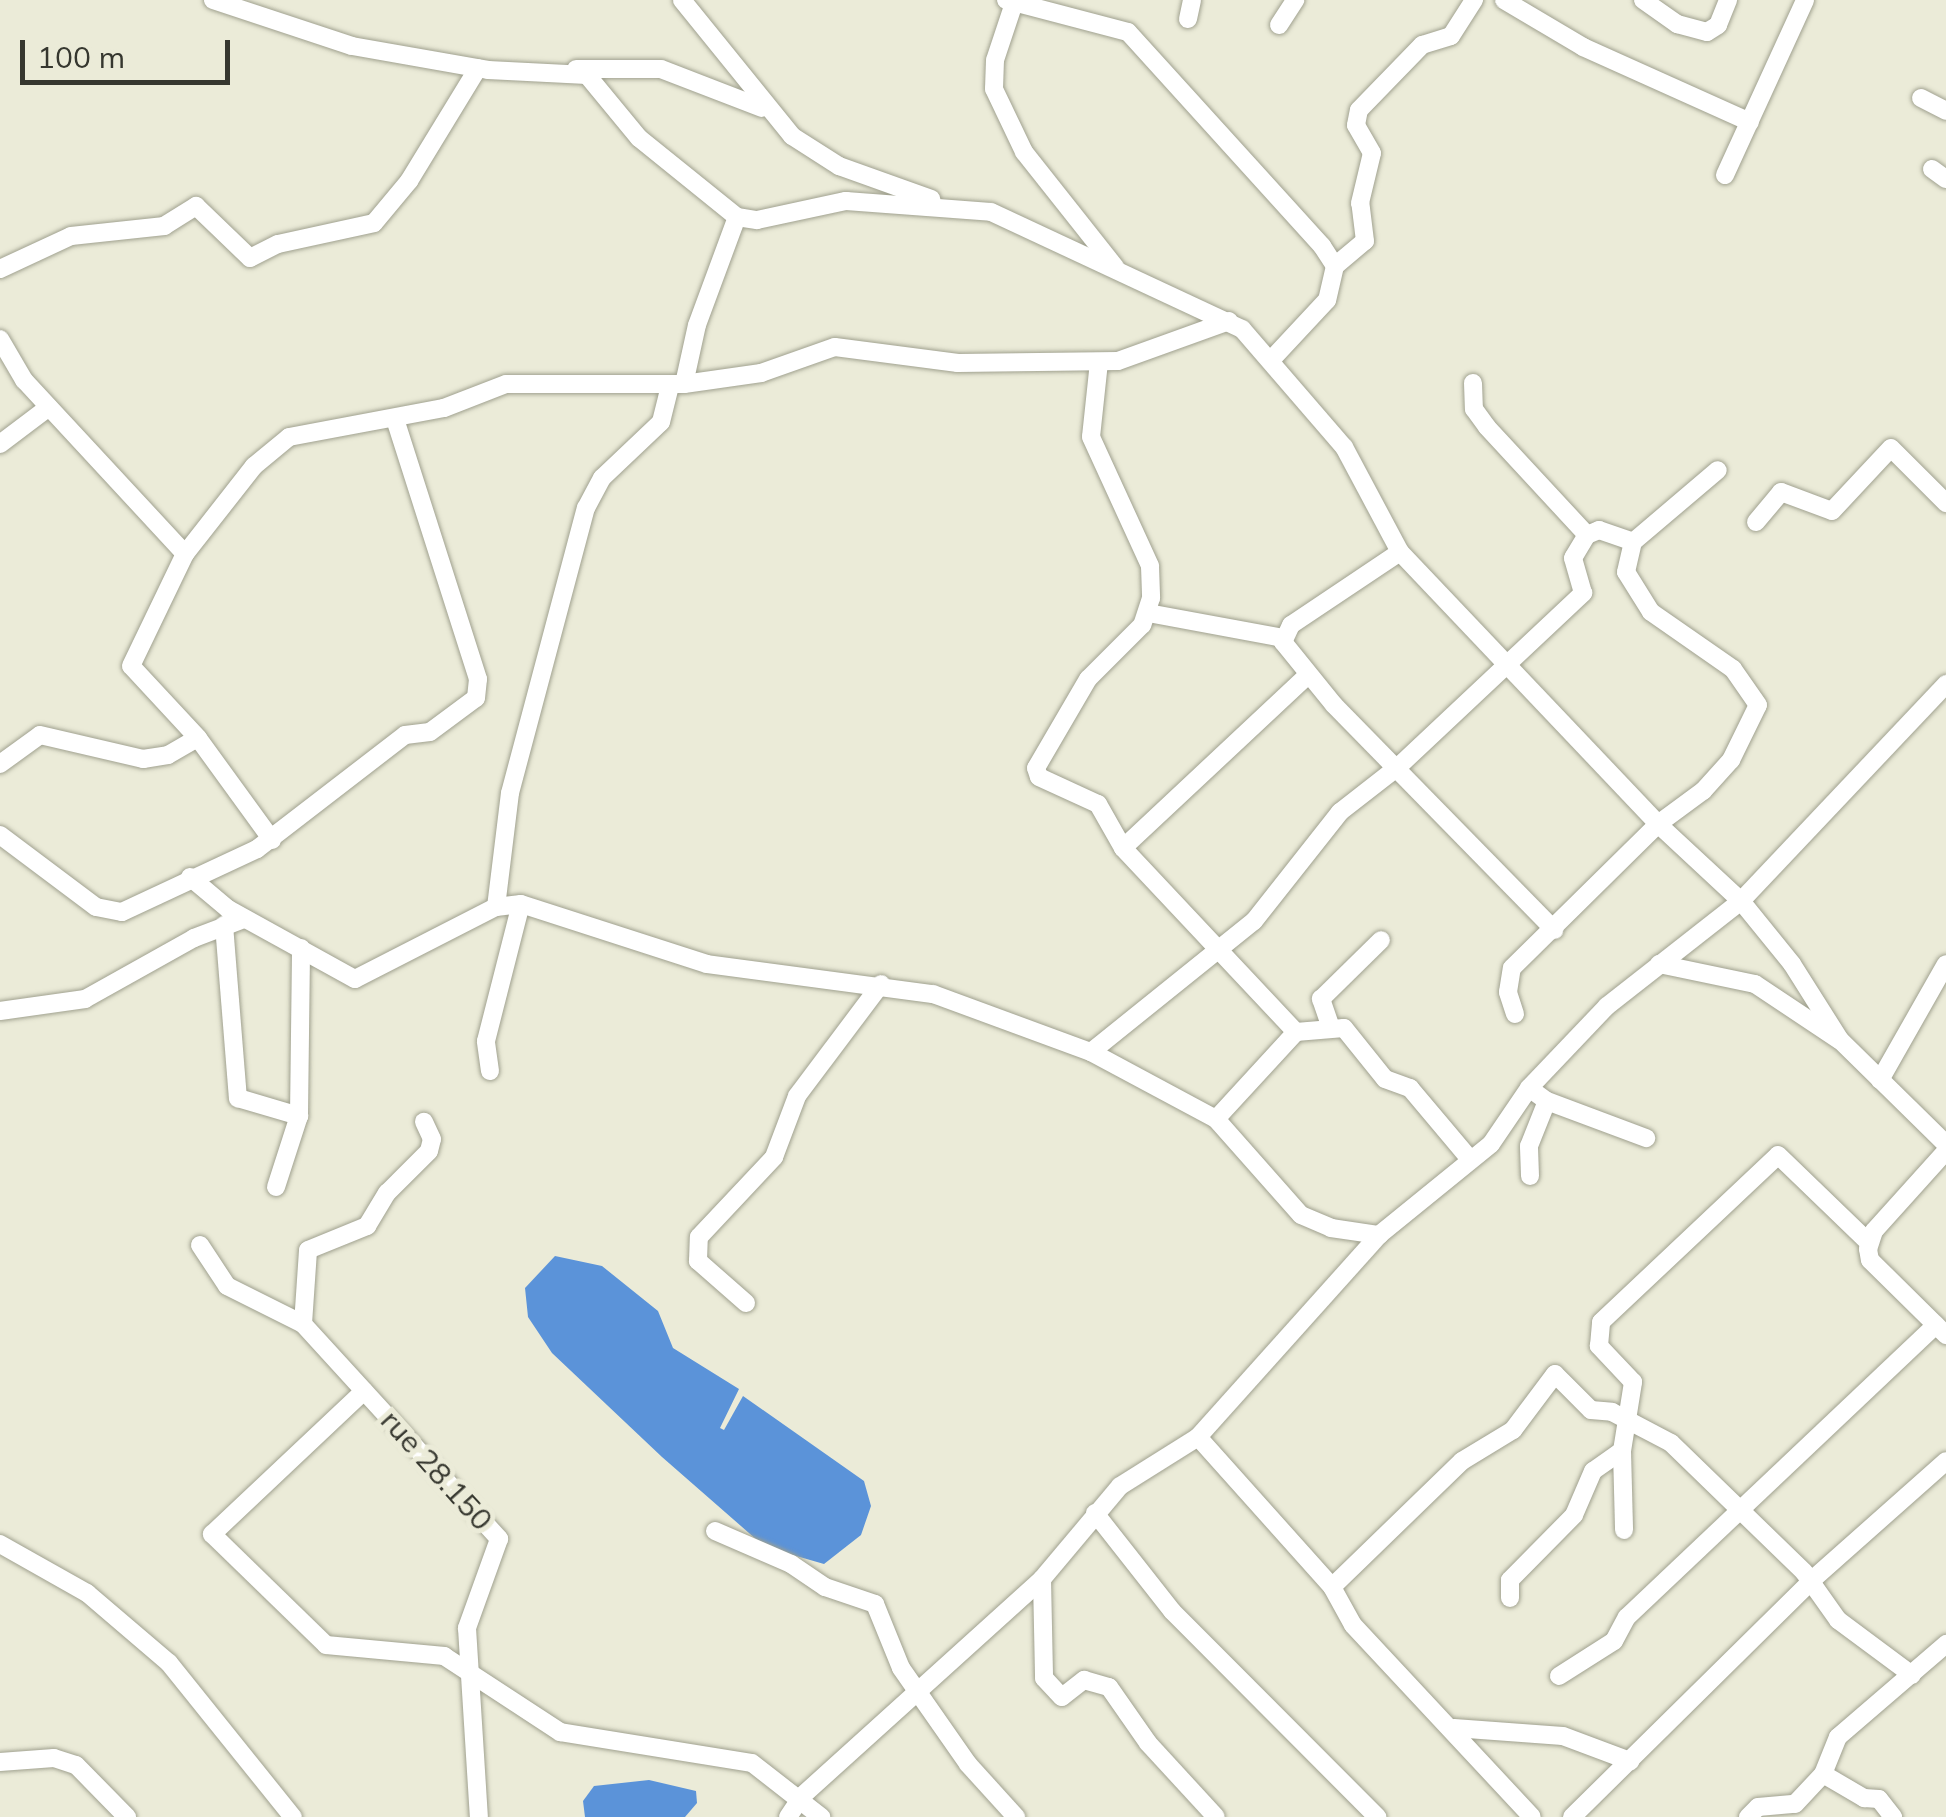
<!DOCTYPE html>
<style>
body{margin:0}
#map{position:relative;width:1946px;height:1817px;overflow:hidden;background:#ebebd8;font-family:Mulish,sans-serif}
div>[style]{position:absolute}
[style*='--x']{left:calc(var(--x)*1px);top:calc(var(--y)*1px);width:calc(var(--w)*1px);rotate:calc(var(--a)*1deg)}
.water>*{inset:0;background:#5b93d9}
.roads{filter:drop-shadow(0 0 2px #a0a18f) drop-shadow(0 0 2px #a0a18f)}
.minor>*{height:18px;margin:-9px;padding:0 9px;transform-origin:9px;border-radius:9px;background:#fff}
span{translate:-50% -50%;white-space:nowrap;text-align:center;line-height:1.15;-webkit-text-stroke:10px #ebebd8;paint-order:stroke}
.street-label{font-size:30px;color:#36372f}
.scale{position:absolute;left:20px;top:40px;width:210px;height:45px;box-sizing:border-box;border:5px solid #36372f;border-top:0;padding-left:12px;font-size:30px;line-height:35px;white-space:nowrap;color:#36372f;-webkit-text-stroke:8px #ebebd8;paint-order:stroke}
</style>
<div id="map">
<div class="water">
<i style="clip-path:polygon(555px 1256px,602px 1266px,658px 1311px,673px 1348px,739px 1389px,720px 1428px,724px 1430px,743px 1396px,864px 1481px,871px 1506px,861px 1535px,824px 1564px,765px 1547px,662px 1457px,552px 1353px,528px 1317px,525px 1288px)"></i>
<i style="clip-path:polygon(649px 1780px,696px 1791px,697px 1803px,685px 1817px,585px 1817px,583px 1801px,594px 1786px)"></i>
</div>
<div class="roads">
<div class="minor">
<i style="--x:213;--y:0;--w:146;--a:18.3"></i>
<i style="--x:352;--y:46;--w:138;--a:10"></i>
<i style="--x:488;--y:70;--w:99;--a:2.9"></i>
<i style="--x:587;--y:75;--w:82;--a:50.5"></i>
<i style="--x:639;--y:138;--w:126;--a:38.9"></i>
<i style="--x:737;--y:217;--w:20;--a:9"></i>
<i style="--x:757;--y:220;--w:91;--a:-12.1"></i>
<i style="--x:846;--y:201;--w:145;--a:4.3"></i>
<i style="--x:991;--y:212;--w:277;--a:25"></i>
<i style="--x:1242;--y:329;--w:156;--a:49.2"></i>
<i style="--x:1344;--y:447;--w:119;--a:61.9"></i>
<i style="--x:1400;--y:552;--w:375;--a:46.5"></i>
<i style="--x:1658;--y:824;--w:113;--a:42.9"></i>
<i style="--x:1741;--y:901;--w:81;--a:51"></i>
<i style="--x:1792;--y:964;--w:90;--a:57.7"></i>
<i style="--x:1840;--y:1040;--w:148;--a:44.5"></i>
<i style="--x:682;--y:0;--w:175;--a:51"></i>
<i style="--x:792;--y:136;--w:56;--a:32.6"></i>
<i style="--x:839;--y:166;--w:98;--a:19.7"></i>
<i style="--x:1006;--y:0;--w:126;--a:14.7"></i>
<i style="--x:1128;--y:32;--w:289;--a:47.8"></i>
<i style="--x:1322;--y:246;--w:24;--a:57"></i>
<i style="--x:1335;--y:266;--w:35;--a:103"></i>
<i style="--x:1327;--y:300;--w:81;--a:133"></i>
<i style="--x:1015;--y:0;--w:63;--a:108.4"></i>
<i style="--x:995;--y:60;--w:29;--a:92"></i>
<i style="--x:994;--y:89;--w:70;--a:64.5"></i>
<i style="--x:1024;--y:152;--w:147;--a:51.6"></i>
<i style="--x:1504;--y:0;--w:92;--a:30.7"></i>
<i style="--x:1583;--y:47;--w:183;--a:24.2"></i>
<i style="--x:1643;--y:0;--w:42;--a:35.2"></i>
<i style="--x:1677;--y:24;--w:31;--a:15"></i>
<i style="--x:1707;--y:32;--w:13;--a:-32"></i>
<i style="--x:1718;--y:25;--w:27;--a:-68"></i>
<i style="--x:1188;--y:19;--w:19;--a:-78"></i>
<i style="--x:1279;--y:25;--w:30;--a:-57"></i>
<i style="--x:576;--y:69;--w:85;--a:0"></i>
<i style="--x:661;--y:69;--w:108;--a:21.1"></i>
<i style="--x:1921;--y:98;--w:28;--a:27"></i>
<i style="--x:1932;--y:169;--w:17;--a:36"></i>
<i style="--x:1725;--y:175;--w:192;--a:-65.4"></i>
<i style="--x:1335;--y:266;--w:39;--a:-40"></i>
<i style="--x:1365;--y:241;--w:38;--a:-97"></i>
<i style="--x:1360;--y:203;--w:51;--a:-76.5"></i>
<i style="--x:1372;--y:153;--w:32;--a:-120"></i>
<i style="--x:1356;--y:125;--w:15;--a:-79"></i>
<i style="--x:1359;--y:110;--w:91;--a:-45.9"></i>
<i style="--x:1422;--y:45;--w:30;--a:-17"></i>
<i style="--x:1451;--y:36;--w:43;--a:-57.4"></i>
<i style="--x:0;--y:269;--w:78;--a:-24.9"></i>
<i style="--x:71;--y:236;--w:94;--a:-6.1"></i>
<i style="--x:164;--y:226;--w:38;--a:-32"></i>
<i style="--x:196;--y:206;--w:75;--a:43.9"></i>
<i style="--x:250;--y:258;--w:31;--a:-27"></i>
<i style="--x:278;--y:244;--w:98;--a:-12.3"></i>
<i style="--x:374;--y:223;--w:55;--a:-50.2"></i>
<i style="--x:409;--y:181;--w:132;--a:-58.6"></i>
<i style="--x:0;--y:339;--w:48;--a:59.7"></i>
<i style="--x:24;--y:380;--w:237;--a:47.2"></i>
<i style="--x:1099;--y:362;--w:75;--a:96.1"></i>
<i style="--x:1091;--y:437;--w:142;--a:65.4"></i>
<i style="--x:1150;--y:566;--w:32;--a:88"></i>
<i style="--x:1151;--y:598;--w:28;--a:108"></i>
<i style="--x:1142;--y:625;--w:76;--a:135"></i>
<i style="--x:1088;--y:679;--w:103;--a:120.3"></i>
<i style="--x:1036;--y:768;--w:9;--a:72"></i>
<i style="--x:1039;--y:777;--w:65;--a:24.6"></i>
<i style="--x:1098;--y:804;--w:51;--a:60.4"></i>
<i style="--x:1123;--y:848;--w:253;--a:46.8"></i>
<i style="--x:1296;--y:1032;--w:48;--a:-4.8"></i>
<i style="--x:1344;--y:1028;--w:65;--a:51.2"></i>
<i style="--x:1385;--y:1079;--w:27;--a:20"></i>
<i style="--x:1410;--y:1088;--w:92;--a:49.9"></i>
<i style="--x:1473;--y:383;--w:26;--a:88"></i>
<i style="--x:1474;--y:409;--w:22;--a:54"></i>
<i style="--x:1487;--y:427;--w:147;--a:47.2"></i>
<i style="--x:684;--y:384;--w:60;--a:-77.6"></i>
<i style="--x:697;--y:325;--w:115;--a:-69.7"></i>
<i style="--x:0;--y:444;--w:61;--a:-37.1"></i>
<i style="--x:1756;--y:522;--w:39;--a:-50"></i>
<i style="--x:1781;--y:492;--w:54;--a:20.4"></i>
<i style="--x:1832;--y:511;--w:86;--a:-46.9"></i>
<i style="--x:1891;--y:448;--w:78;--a:45"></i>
<i style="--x:1400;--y:552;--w:131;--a:146.2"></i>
<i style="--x:1291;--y:625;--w:19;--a:115"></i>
<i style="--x:1283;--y:642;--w:81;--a:51"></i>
<i style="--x:1334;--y:705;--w:315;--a:45.6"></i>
<i style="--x:1148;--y:613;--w:137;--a:10.5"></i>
<i style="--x:0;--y:764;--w:49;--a:-35.9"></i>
<i style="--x:40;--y:735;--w:106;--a:13.1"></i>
<i style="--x:143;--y:759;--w:25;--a:-9"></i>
<i style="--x:168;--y:755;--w:34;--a:-30"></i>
<i style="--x:0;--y:835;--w:120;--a:36.9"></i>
<i style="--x:96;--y:907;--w:26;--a:11"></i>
<i style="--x:122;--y:912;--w:149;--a:-25"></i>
<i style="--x:257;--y:849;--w:187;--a:-37.6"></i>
<i style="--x:405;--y:735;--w:25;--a:-7"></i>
<i style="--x:430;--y:732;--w:57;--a:-36.5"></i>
<i style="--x:476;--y:698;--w:19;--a:-84"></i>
<i style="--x:478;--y:679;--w:273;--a:-107.7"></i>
<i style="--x:272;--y:840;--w:126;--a:-126"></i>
<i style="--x:198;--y:738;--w:98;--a:-132.9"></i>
<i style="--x:131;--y:666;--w:124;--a:-64.3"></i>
<i style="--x:185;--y:554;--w:112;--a:-51.9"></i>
<i style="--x:254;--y:466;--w:45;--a:-39.6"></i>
<i style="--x:289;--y:437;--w:158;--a:-10.6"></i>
<i style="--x:444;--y:408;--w:66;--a:-21.2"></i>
<i style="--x:506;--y:384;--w:178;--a:0"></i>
<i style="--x:684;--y:384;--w:78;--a:-8.1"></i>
<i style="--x:761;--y:373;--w:78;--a:-19.4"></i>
<i style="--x:835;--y:347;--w:124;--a:7.4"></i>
<i style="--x:958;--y:363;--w:160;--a:-0.7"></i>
<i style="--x:1118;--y:361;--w:118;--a:-19.8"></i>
<i style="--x:1123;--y:848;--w:253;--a:-43.1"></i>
<i style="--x:190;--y:877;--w:50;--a:40.1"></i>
<i style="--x:228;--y:909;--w:145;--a:28.9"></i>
<i style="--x:355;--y:979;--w:158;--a:-27.1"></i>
<i style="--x:496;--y:907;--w:25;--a:-7"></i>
<i style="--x:521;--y:904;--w:195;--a:17.9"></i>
<i style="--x:707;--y:964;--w:228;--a:7.6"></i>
<i style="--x:933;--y:994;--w:168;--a:20.2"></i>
<i style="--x:1091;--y:1052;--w:142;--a:28.2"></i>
<i style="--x:1216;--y:1119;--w:128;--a:48.5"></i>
<i style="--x:1301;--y:1215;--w:33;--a:23"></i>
<i style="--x:1331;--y:1228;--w:49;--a:8.3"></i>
<i style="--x:496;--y:907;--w:115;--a:-83"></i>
<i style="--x:510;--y:793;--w:295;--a:-75.1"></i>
<i style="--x:586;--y:508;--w:34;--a:-62"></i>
<i style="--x:602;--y:478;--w:81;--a:-43.5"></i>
<i style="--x:661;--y:422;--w:38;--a:-76"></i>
<i style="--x:224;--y:925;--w:174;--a:85.4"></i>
<i style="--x:238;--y:1098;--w:64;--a:16.4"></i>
<i style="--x:1659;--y:964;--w:98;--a:11.8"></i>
<i style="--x:1755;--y:984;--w:101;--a:33.7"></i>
<i style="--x:0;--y:1011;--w:86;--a:-8"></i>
<i style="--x:85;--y:999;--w:125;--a:-29.2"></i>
<i style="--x:194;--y:938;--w:53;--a:-20.8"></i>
<i style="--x:1515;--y:1014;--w:23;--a:-108"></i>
<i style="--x:1508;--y:992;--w:24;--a:-81"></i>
<i style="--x:1512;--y:968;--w:205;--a:-44.6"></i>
<i style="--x:1658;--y:824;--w:56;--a:-36.3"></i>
<i style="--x:1703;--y:791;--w:42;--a:-47.9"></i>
<i style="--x:1731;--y:760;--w:61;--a:-63.9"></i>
<i style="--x:1758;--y:705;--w:44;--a:-124.8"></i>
<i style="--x:1733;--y:669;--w:100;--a:-145.2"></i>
<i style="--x:1651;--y:612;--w:47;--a:-122"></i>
<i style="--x:1626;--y:572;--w:31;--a:-77"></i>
<i style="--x:1633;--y:542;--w:111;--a:-40.3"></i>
<i style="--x:1330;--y:1025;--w:28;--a:-109"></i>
<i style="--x:1321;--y:999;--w:84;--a:-44.5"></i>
<i style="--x:1091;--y:1052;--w:209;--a:-38.8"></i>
<i style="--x:1254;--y:921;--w:139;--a:-51.7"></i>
<i style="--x:1340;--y:812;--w:75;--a:-37.9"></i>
<i style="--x:1399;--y:766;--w:253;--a:-43.2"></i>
<i style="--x:1583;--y:593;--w:36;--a:-106"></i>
<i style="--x:1573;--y:558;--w:27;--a:-59"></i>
<i style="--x:1587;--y:535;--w:13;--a:-23"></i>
<i style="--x:1599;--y:530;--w:36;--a:19"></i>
<i style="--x:490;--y:1071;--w:30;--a:-98"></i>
<i style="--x:486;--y:1041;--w:141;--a:-75.7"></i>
<i style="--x:1880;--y:1080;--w:133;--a:-60.4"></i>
<i style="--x:1529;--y:1088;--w:22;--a:36"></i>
<i style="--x:1547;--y:1101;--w:106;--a:20.5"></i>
<i style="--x:1216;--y:1119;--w:118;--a:-47.4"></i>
<i style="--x:1946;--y:1151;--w:108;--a:132"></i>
<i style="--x:1874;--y:1231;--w:19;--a:108"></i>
<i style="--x:1868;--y:1249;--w:11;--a:80"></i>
<i style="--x:1870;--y:1260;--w:107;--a:44.6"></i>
<i style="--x:1530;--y:1176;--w:30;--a:-92"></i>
<i style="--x:1529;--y:1146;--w:48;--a:-68.2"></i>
<i style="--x:276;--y:1187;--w:75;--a:-72.1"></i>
<i style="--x:299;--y:1116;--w:168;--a:-89.3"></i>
<i style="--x:200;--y:1245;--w:49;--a:56.6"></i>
<i style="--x:227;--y:1286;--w:85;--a:26.6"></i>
<i style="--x:303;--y:1324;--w:291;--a:47.6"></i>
<i style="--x:499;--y:1539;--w:95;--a:109.8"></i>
<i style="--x:467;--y:1628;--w:189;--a:86.4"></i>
<i style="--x:746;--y:1303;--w:64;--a:-138.8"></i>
<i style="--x:698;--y:1261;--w:24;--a:-88"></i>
<i style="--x:699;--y:1237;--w:110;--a:-46.8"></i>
<i style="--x:774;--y:1157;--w:65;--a:-69.3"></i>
<i style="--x:797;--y:1096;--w:140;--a:-53.1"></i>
<i style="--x:303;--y:1324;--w:74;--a:-86.1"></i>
<i style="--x:308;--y:1250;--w:64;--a:-22.1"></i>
<i style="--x:367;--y:1226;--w:39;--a:-59"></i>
<i style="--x:387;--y:1193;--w:59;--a:-45"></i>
<i style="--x:429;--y:1151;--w:12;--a:-76"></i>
<i style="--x:432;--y:1139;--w:19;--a:-115"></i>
<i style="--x:364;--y:1391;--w:209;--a:136.7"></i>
<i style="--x:212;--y:1534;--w:159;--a:44.2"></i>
<i style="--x:326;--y:1645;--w:119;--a:5.3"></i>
<i style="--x:444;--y:1656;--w:139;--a:33.2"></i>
<i style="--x:560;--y:1732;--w:194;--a:9.2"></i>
<i style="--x:752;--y:1763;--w:88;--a:38"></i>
<i style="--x:1198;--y:1437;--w:201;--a:48.2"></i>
<i style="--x:1332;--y:1587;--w:43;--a:61.1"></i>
<i style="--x:1353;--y:1625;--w:262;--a:47"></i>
<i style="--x:1622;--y:1451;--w:79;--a:88.5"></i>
<i style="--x:1095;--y:1513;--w:125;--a:51.8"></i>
<i style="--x:1172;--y:1611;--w:291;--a:45.1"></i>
<i style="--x:715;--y:1531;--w:83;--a:23.5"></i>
<i style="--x:791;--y:1564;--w:41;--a:34.1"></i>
<i style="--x:825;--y:1587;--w:53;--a:18.8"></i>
<i style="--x:875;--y:1604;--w:69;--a:67.9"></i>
<i style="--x:901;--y:1668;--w:117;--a:55.1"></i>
<i style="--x:968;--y:1764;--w:72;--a:47.8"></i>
<i style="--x:0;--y:1544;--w:100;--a:29.4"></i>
<i style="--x:87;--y:1593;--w:108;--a:40.5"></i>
<i style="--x:169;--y:1663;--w:198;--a:51.2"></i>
<i style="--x:1042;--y:1579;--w:99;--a:88.8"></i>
<i style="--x:1044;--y:1678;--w:26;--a:47"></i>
<i style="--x:1062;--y:1697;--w:28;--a:-38"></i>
<i style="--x:1084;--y:1680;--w:26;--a:16"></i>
<i style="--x:1109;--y:1687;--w:68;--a:55.1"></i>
<i style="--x:1148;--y:1743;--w:100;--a:47.4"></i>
<i style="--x:1332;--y:1587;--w:181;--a:-44.1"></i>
<i style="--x:1462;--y:1461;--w:60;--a:-31.3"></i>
<i style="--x:1513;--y:1430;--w:70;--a:-53.1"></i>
<i style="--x:1555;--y:1374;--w:51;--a:45"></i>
<i style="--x:1591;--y:1410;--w:21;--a:5"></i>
<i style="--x:1612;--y:1412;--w:67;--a:27.7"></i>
<i style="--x:1671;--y:1443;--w:185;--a:44.1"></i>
<i style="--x:1804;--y:1572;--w:59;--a:54.7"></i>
<i style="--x:1838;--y:1620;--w:92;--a:36.6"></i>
<i style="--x:1510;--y:1598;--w:18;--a:-90"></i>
<i style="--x:1510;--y:1580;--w:91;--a:-45.4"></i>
<i style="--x:1574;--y:1515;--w:48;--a:-66.6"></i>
<i style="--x:1593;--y:1471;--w:35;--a:-35"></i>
<i style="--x:1622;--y:1451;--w:70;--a:-80.9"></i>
<i style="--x:1633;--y:1382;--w:50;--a:-133.4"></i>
<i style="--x:1599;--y:1346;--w:24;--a:-85"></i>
<i style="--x:1601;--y:1322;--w:243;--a:-43.3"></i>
<i style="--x:1778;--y:1155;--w:125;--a:44"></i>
<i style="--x:1559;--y:1676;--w:65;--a:-32.5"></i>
<i style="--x:1614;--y:1641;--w:27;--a:-62"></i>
<i style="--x:1627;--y:1617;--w:425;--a:-43.4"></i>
<i style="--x:1454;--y:1728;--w:109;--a:4.2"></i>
<i style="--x:1563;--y:1736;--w:72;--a:20.5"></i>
<i style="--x:0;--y:1762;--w:54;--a:-4.2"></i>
<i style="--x:54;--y:1758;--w:23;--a:18"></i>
<i style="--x:76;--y:1765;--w:73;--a:45.6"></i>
<i style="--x:1823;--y:1774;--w:48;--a:30.3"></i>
<i style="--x:1864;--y:1798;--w:15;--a:4"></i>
<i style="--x:1879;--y:1799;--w:23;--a:52"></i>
<i style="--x:788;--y:1817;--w:25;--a:-56"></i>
<i style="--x:802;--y:1796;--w:324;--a:-42.1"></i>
<i style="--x:1042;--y:1579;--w:121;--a:-50"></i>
<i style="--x:1120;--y:1486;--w:92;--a:-32.1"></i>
<i style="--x:1198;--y:1437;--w:271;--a:-48.1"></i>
<i style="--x:1379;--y:1235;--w:144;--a:-39.1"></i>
<i style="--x:1491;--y:1144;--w:68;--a:-55.8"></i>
<i style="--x:1529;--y:1088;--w:113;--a:-46.4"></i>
<i style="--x:1607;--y:1006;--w:170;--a:-38.1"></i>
<i style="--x:1741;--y:901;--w:299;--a:-46.6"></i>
<i style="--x:1572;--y:1817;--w:337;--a:-44.6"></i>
<i style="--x:1812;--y:1580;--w:179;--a:-41.6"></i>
<i style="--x:1748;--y:1817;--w:14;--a:-45"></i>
<i style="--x:1758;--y:1807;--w:37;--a:-5"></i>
<i style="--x:1795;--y:1804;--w:41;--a:-47"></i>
<i style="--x:1823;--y:1774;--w:40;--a:-68"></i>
<i style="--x:1838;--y:1737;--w:143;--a:-40.7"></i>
</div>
</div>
<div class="street-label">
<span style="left:437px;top:1470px;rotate:48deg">rue 28.150</span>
</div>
<div class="scale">100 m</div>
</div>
